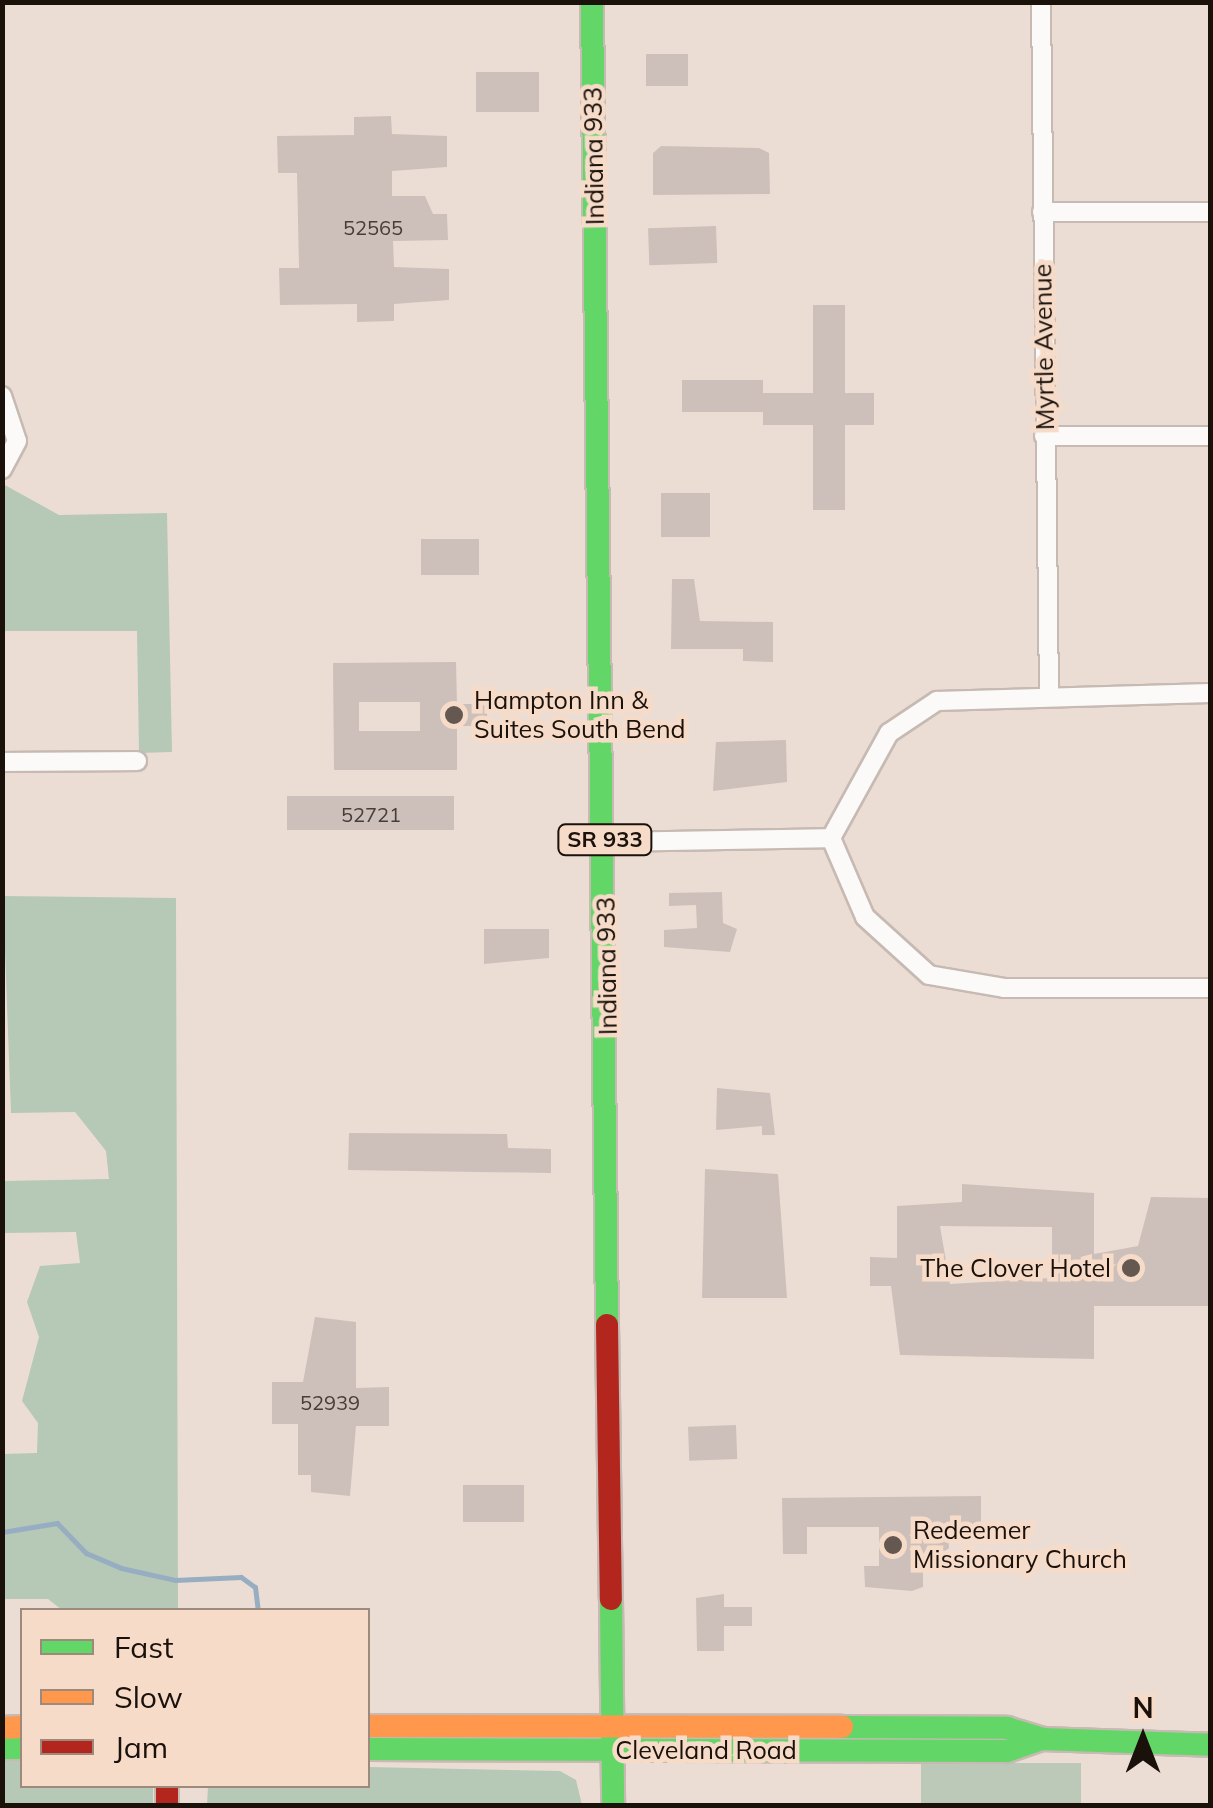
<!DOCTYPE html>
<html>
<head>
<meta charset="utf-8">
<style>
  body { margin:0 }
  #map { position:relative; width:1213px; height:1808px; overflow:hidden; background:#ecddd4; font-family:Mulish,sans-serif }
  div>[style] { position:absolute }
  .green>* { inset:0; background:#bcc9b9; transform-origin:0 0 }
  .forest>* { inset:0; background:#b5c9b6 }
  .stream>* { height:5px; margin:-2.5px; padding:0 2.5px; transform-origin:2.5px; border-radius:2.5px; background:#97aec2 }
  .building>* { inset:0; background:#cdc0ba; transform-origin:0 0 }
  .roads { filter:drop-shadow(2px 0 #c6bab3) drop-shadow(-2px 0 #c6bab3) drop-shadow(0 2px #c6bab3) drop-shadow(0 -2px #c6bab3) }
  .street>* { height:18px; margin:-9px; padding:0 9px; transform-origin:9px; border-radius:9px; background:#fcfaf9 }
  .fast>* { height:22px; margin:-11px; padding:0 11px; transform-origin:11px; border-radius:11px; background:#63d668 }
  .slow>* { height:22px; margin:-11px; padding:0 11px; transform-origin:11px; border-radius:11px; background:#ff974d }
  .jam>* { height:22px; margin:-11px; padding:0 11px; transform-origin:11px; border-radius:11px; background:#b3261e }
  .dots>* { width:28px; height:28px; translate:-50% -50%; box-sizing:border-box; border:5px solid #f6dbc9; border-radius:50% }
  span { translate:-50% -50%; white-space:nowrap; text-align:center; line-height:1.15; -webkit-text-stroke:9px #f6dbc9; paint-order:stroke }
  .number-label { font-size:20px; color:#473d37 }
  .number-label span { -webkit-text-stroke-width:0 }
  .shield-label span { padding:2px 8px; background:#f6dbc9; border:2px solid; border-radius:8px; -webkit-text-stroke-width:0 }
  .shield-label { font-size:22px; color:#1a110b; font-weight:700 }
  .street-label { font-size:25px; color:#1a110b }
  .poi-label { font-size:25px; color:#1a110b }
  .left { translate:0 -50%; text-align:left }
  .right { translate:-100% -50%; text-align:right }
  .frame { position:absolute; inset:0; border:5px solid #1a110b; pointer-events:none }
  .legend { position:absolute; left:20px; top:1608px; width:350px; height:180px; box-sizing:border-box; background:#f6dbc9; border:2px solid #9e8a7d; margin:0; padding:12px 18px; list-style:none; font-size:30px; color:#1a110b }
  .legend li { display:flex; align-items:center; gap:20px; height:50px }
  .legend b { width:50px; border:2px solid #9e8a7d }
  .north { position:absolute; left:1093px; top:1688px; width:100px; height:100px; -webkit-text-stroke:8px #f6dbc9; paint-order:stroke; rotate:0deg; font-size:28px; font-weight:700; line-height:40px; text-align:center; color:#1a110b }
  .north::after { content:''; display:block; margin:auto; width:35px; height:45px; background:#1a110b; clip-path:polygon(50% 0,100% 100%,50% 72%,0 100%) }
</style>
</head>
<body>
<div id="map">
  <div class="green">
    <div style="left:921px;top:1763px;width:160px;height:43px"></div>
  </div>
  <div class="forest">
    <div style="clip-path:polygon(3px 484px,59px 515px,167px 513px,172px 752px,139px 753px,137px 631px,3px 631px)"></div>
    <div style="clip-path:polygon(3px 896px,176px 898px,178px 1610px,62px 1610px,48px 1599px,3px 1599px,3px 1454px,37px 1453px,38px 1423px,22px 1401px,39px 1337px,27px 1302px,40px 1266px,80px 1263px,76px 1232px,3px 1233px,3px 1181px,109px 1179px,106px 1151px,75px 1112px,11px 1113px)"></div>
    <div style="clip-path:polygon(3px 1761px,22px 1761px,22px 1786px,153px 1786px,153px 1805px,3px 1805px)"></div>
    <div style="clip-path:polygon(368px 1767px,560px 1771px,576px 1780px,582px 1805px,207px 1805px,208px 1786px,368px 1786px)"></div>
  </div>
  <div class="stream">
    <div style="left:2px;top:1532px;width:56px;rotate:-9.3deg"></div>
    <div style="left:57px;top:1523px;width:42px;rotate:46deg"></div>
    <div style="left:86px;top:1553px;width:38px;rotate:23deg"></div>
    <div style="left:121px;top:1568px;width:55px;rotate:12.5deg"></div>
    <div style="left:175px;top:1580px;width:66px;rotate:-2.6deg"></div>
    <div style="left:241px;top:1577px;width:17px;rotate:36deg"></div>
    <div style="left:255px;top:1587px;width:23px;rotate:83deg"></div>
  </div>
  <div class="building">
    <div style="left:646px;top:54px;width:42px;height:32px"></div>
    <div style="left:539px;top:72px;width:40px;height:63px;rotate:90deg"></div>
    <div style="clip-path:polygon(391px 116px,392px 134px,447px 136px,447px 167px,392px 171px,392px 196px,425px 196px,433px 214px,447px 214px,448px 240px,393px 241px,394px 267px,449px 269px,449px 300px,394px 304px,394px 321px,357px 322px,357px 304px,280px 305px,279px 268px,299px 268px,297px 173px,278px 173px,277px 136px,354px 135px,354px 117px)"></div>
    <div style="clip-path:polygon(661px 146px,759px 148px,769px 153px,770px 194px,653px 195px,653px 153px)"></div>
    <div style="left:716px;top:226px;width:37px;height:68px;rotate:88deg"></div>
    <div style="clip-path:polygon(813px 305px,845px 305px,845px 393px,874px 393px,874px 425px,845px 425px,845px 510px,813px 510px,813px 425px,763px 425px,763px 412px,682px 412px,682px 380px,763px 380px,763px 393px,813px 393px)"></div>
    <div style="left:661px;top:493px;width:49px;height:44px"></div>
    <div style="left:479px;top:539px;width:36px;height:58px;rotate:90deg"></div>
    <div style="clip-path:polygon(672px 579px,694px 579px,700px 621px,773px 622px,773px 662px,743px 661px,743px 649px,671px 649px)"></div>
    <div style="clip-path:polygon(evenodd,456px 662px,457px 704px,487px 704px,487px 726px,457px 726px,457px 770px,334px 770px,333px 663px,456px 662px,359px 702px,420px 702px,420px 731px,359px 731px,359px 702px)"></div>
    <div style="clip-path:polygon(786px 740px,787px 782px,713px 791px,716px 742px)"></div>
    <div style="left:454px;top:796px;width:34px;height:167px;rotate:90deg"></div>
    <div style="clip-path:polygon(722px 892px,723px 923px,737px 929px,730px 952px,664px 947px,664px 930px,697px 928px,696px 905px,669px 906px,669px 893px)"></div>
    <div style="clip-path:polygon(484px 929px,549px 929px,549px 958px,484px 964px)"></div>
    <div style="clip-path:polygon(717px 1088px,770px 1093px,775px 1135px,762px 1135px,762px 1126px,716px 1130px)"></div>
    <div style="clip-path:polygon(349px 1133px,507px 1134px,508px 1148px,551px 1149px,551px 1173px,348px 1170px)"></div>
    <div style="clip-path:polygon(705px 1169px,778px 1174px,787px 1298px,702px 1298px)"></div>
    <div style="clip-path:polygon(evenodd,962px 1184px,1094px 1193px,1094px 1254px,1138px 1246px,1151px 1197px,1210px 1198px,1210px 1306px,1094px 1306px,1094px 1359px,900px 1355px,891px 1286px,870px 1286px,870px 1257px,897px 1258px,897px 1206px,962px 1202px,962px 1184px,940px 1226px,1052px 1227px,1052px 1278px,950px 1284px,940px 1226px)"></div>
    <div style="clip-path:polygon(315px 1317px,356px 1322px,356px 1388px,389px 1387px,389px 1426px,356px 1426px,350px 1496px,311px 1492px,311px 1475px,298px 1475px,298px 1424px,272px 1424px,272px 1382px,303px 1382px)"></div>
    <div style="left:736px;top:1425px;width:34px;height:48px;rotate:88deg"></div>
    <div style="left:463px;top:1485px;width:61px;height:37px"></div>
    <div style="clip-path:polygon(981px 1496px,981px 1526px,948px 1527px,949px 1548px,923px 1568px,923px 1587px,912px 1591px,865px 1587px,864px 1566px,879px 1566px,879px 1527px,807px 1527px,807px 1554px,783px 1554px,782px 1498px)"></div>
    <div style="clip-path:polygon(724px 1594px,724px 1607px,752px 1607px,752px 1626px,724px 1626px,724px 1651px,697px 1651px,696px 1598px)"></div>
  </div>
  <div class="roads">
    <div class="street">
      <div style="left:1041px;top:2px;width:690px;rotate:89.34deg"></div>
      <div style="left:1042px;top:212px;width:168px"></div>
      <div style="left:2px;top:396px;width:47px;rotate:71.6deg"></div>
      <div style="left:17px;top:441px;width:32px;rotate:118deg"></div>
      <div style="left:1044px;top:436px;width:166px"></div>
      <div style="left:2px;top:762px;width:135px;rotate:-0.4deg"></div>
      <div style="left:831px;top:838px;width:86px;rotate:66.7deg"></div>
      <div style="left:865px;top:917px;width:86px;rotate:42.2deg"></div>
      <div style="left:929px;top:975px;width:76px;rotate:9.8deg"></div>
      <div style="left:1004px;top:988px;width:206px"></div>
      <div style="left:831px;top:838px;width:120px;rotate:-61.1deg"></div>
      <div style="left:889px;top:733px;width:58px;rotate:-33.7deg"></div>
      <div style="left:937px;top:701px;width:273px;rotate:-1.7deg"></div>
      <div style="left:605px;top:842px;width:226px;rotate:-1deg"></div>
    </div>
    <div class="fast">
      <div style="left:592px;top:2px;width:1323px;rotate:89.35deg"></div>
      <div style="left:611px;top:1599px;width:207px;rotate:89.4deg"></div>
      <div style="left:842px;top:1727px;width:165px;rotate:0.3deg"></div>
      <div style="left:1007px;top:1728px;width:37px;rotate:17deg"></div>
      <div style="left:1042px;top:1739px;width:168px;rotate:2deg"></div>
      <div style="left:2px;top:1748px;width:20px"></div>
      <div style="left:368px;top:1749px;width:639px;rotate:0.18deg"></div>
      <div style="left:1007px;top:1751px;width:37px;rotate:-19deg"></div>
    </div>
    <div class="slow">
      <div style="left:368px;top:1726px;width:474px;rotate:0.1deg"></div>
      <div style="left:2px;top:1728px;width:20px;rotate:-3deg"></div>
    </div>
    <div class="jam">
      <div style="left:607px;top:1325px;width:274px;rotate:89.2deg"></div>
      <div style="left:167px;top:1786px;width:20px;rotate:90deg"></div>
    </div>
  </div>
  <div class="dots">
    <div style="left:454px;top:715px;background:#645851"></div>
    <div style="left:1131px;top:1268px;background:#645851"></div>
    <div style="left:893px;top:1545px;background:#645851"></div>
  </div>
  <div class="number-label">
    <span style="left:373px;top:227px">52565</span>
    <span style="left:371px;top:814px">52721</span>
    <span style="left:330px;top:1402px">52939</span>
  </div>
  <div class="shield-label">
    <span style="left:605px;top:840px">SR 933</span>
  </div>
  <div class="street-label">
    <span style="left:594px;top:156px;rotate:-91deg">Indiana 933</span>
    <span style="left:1044px;top:347px;rotate:-91deg">Myrtle Avenue</span>
    <span style="left:607px;top:966px;rotate:-91deg">Indiana 933</span>
    <span style="left:706px;top:1750px">Cleveland Road</span>
  </div>
  <div class="poi-label">
    <span class="left" style="left:474px;top:715px">Hampton Inn &amp;<br>Suites South Bend</span>
    <span class="right" style="left:1111px;top:1268px">The Clover Hotel</span>
    <span class="left" style="left:913px;top:1545px">Redeemer<br>Missionary Church</span>
  </div>
  <div class="frame"></div>
  <ul class="legend">
  <li><b style="height:12px;background:#63d668"></b>Fast</li>
  <li><b style="height:12px;background:#ff974d"></b>Slow</li>
  <li><b style="height:12px;background:#b3261e"></b>Jam</li>
  </ul>
  <div class="north">N</div>
</div>
</body>
</html>
